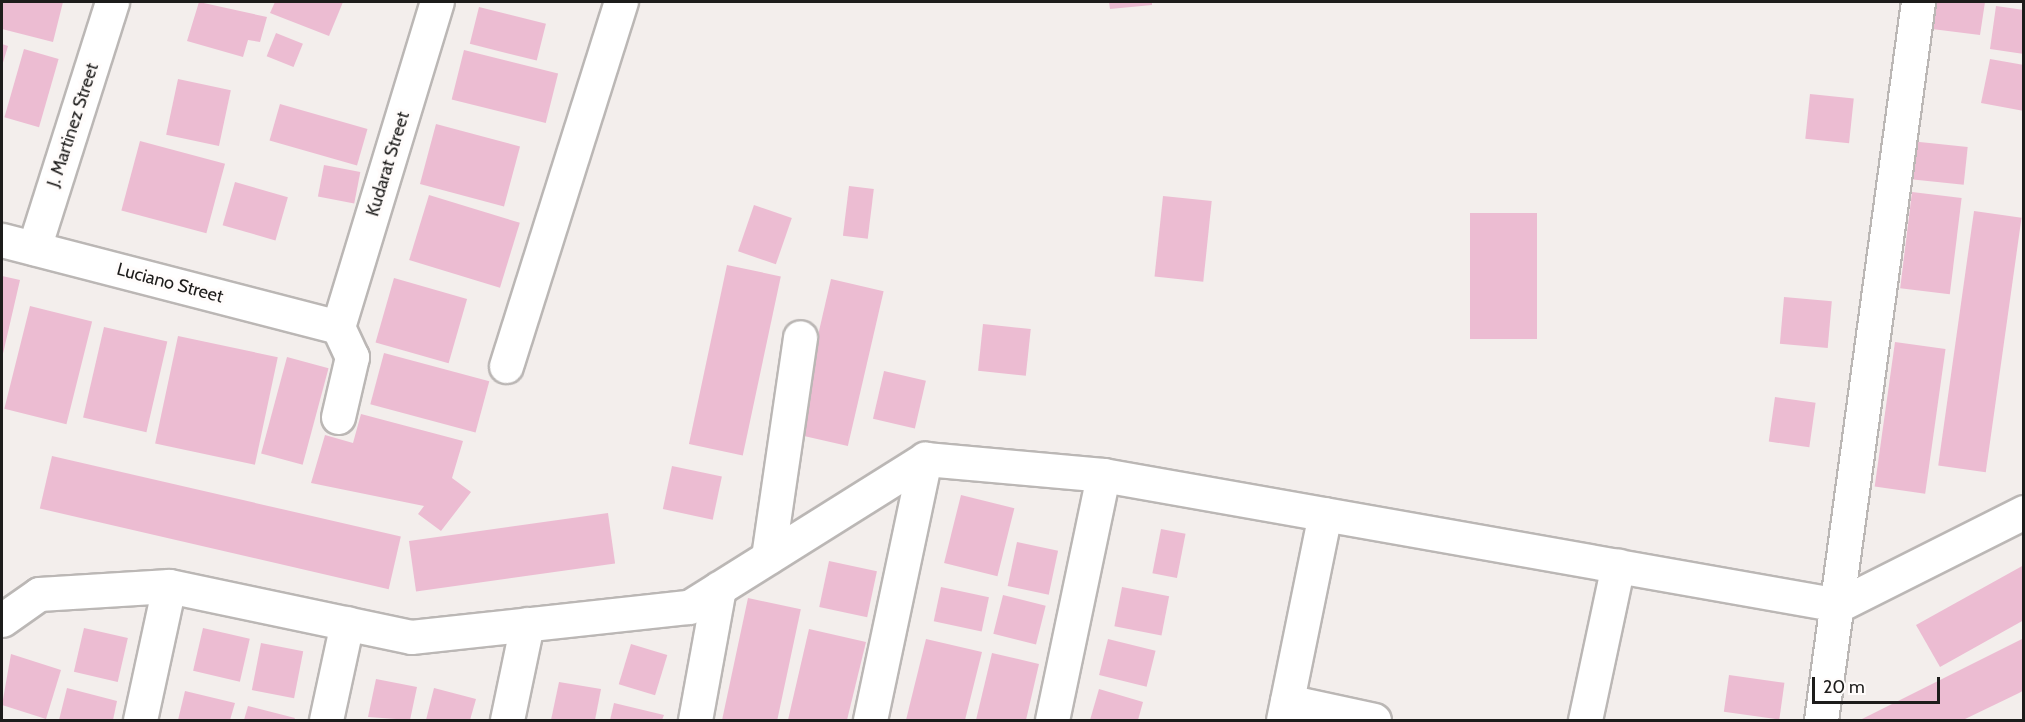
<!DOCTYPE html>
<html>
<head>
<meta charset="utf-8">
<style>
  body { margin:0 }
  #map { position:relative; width:2025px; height:722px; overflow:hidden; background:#f3eeec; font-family:Cabin,sans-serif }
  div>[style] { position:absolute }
  .building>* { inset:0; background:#ecbcd2; transform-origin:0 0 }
  .roads { filter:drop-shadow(2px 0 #bbb7b5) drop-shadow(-2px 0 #bbb7b5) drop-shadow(0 2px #bbb7b5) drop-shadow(0 -2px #bbb7b5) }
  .minor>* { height:33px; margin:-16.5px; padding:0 16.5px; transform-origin:16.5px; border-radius:16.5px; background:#fff }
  span { translate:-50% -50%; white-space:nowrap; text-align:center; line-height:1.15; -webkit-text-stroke:6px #fffcfb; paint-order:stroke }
  .street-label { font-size:18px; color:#1d1c1b }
  .frame { position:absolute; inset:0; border:3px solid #1d1c1b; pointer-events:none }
  .scale { position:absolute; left:1812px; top:677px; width:128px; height:27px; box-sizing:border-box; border:3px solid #1d1c1b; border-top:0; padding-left:8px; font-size:18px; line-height:21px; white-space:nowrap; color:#1d1c1b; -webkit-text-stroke:4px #fffcfb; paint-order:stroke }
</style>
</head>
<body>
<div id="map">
  <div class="building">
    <div style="clip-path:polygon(2px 2px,63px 2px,53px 42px,2px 29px)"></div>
    <div style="clip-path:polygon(199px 2px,267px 17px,260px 42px,248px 40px,243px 57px,187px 41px)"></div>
    <div style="clip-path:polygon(275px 2px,343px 2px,329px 36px,270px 13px)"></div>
    <div style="clip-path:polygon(1109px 2px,1152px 2px,1152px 5px,1110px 9px)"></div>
    <div style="clip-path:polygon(1936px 2px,1985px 2px,1980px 35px,1932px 29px)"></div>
    <div style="clip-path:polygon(1996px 6px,2024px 10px,2024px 54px,1990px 49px)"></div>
    <div style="left:479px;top:7px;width:69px;height:38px;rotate:14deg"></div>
    <div style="left:276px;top:33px;width:29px;height:25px;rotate:22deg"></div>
    <div style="clip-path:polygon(2px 44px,8px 46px,2px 66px)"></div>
    <div style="left:24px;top:49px;width:36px;height:71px;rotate:16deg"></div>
    <div style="left:464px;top:50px;width:97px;height:51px;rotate:14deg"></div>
    <div style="clip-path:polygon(1990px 59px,2024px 65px,2024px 111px,1981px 103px)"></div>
    <div style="left:178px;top:79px;width:54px;height:57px;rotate:12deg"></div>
    <div style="left:1810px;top:94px;width:44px;height:45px;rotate:6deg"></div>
    <div style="left:280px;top:104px;width:91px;height:38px;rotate:16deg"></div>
    <div style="left:436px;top:124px;width:87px;height:62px;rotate:15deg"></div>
    <div style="left:140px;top:141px;width:88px;height:72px;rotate:15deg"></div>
    <div style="left:1910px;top:141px;width:58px;height:38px;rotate:6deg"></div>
    <div style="left:324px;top:165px;width:37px;height:32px;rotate:11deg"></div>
    <div style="left:235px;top:182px;width:55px;height:45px;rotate:16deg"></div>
    <div style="left:849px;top:186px;width:25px;height:50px;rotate:7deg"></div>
    <div style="left:1912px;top:192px;width:50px;height:97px;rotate:7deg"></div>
    <div style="left:429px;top:195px;width:95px;height:68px;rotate:17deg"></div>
    <div style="left:1163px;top:196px;width:49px;height:81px;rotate:6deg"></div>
    <div style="left:754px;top:205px;width:40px;height:49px;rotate:19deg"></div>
    <div style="left:1974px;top:211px;width:48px;height:257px;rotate:8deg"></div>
    <div style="left:1470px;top:213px;width:67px;height:126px"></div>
    <div style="left:727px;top:265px;width:55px;height:183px;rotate:12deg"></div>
    <div style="clip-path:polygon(2px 276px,20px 280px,2px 358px)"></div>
    <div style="left:394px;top:278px;width:76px;height:67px;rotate:16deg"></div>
    <div style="left:831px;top:279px;width:54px;height:159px;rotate:13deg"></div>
    <div style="left:1784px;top:297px;width:48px;height:47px;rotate:5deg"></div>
    <div style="left:30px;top:306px;width:64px;height:106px;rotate:14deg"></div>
    <div style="left:983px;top:324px;width:48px;height:47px;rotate:6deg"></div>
    <div style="left:104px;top:327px;width:65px;height:93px;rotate:13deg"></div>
    <div style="left:178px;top:336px;width:102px;height:110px;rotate:12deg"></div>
    <div style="left:1895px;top:342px;width:51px;height:146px;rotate:8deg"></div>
    <div style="left:384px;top:353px;width:109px;height:53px;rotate:15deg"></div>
    <div style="left:287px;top:357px;width:43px;height:100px;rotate:15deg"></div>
    <div style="left:884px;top:371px;width:43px;height:49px;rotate:13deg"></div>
    <div style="left:1775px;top:397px;width:41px;height:45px;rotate:8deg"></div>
    <div style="clip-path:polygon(361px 414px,463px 441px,452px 478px,471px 492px,441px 531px,418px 514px,424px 506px,311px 483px,325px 435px,353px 443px)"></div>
    <div style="left:52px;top:456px;width:358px;height:54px;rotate:13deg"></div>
    <div style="left:672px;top:466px;width:51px;height:44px;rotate:12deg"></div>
    <div style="left:961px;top:495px;width:55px;height:70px;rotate:14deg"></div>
    <div style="left:608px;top:513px;width:51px;height:201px;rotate:82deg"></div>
    <div style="left:1161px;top:529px;width:25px;height:45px;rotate:11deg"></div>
    <div style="left:1017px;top:542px;width:42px;height:45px;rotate:12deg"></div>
    <div style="left:829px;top:561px;width:49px;height:47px;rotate:12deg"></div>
    <div style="clip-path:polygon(2024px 565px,2024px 620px,1940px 667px,1916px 625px)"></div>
    <div style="left:941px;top:587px;width:49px;height:35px;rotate:12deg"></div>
    <div style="left:1122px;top:587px;width:48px;height:40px;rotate:11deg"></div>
    <div style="left:1003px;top:595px;width:44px;height:40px;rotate:14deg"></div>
    <div style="left:748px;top:598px;width:54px;height:125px;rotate:12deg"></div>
    <div style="left:84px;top:628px;width:45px;height:45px;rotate:13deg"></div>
    <div style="left:203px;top:628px;width:48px;height:44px;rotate:13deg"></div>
    <div style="clip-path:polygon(809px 629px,866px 642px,847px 720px,788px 720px)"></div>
    <div style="clip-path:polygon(2024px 638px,2024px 690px,2019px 693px,1963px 720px,1860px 720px)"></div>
    <div style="clip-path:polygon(926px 639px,982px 652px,965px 720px,906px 720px)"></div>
    <div style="left:1108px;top:639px;width:49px;height:37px;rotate:14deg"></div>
    <div style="left:261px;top:643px;width:43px;height:48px;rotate:11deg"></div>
    <div style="left:631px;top:644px;width:38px;height:42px;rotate:17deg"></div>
    <div style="clip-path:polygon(992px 653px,1039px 664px,1026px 720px,976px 720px)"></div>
    <div style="clip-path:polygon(11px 654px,61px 670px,46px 719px,2px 705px)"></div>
    <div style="left:1729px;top:675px;width:56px;height:37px;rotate:8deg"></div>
    <div style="clip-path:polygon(376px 679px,417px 687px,410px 720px,368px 717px)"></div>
    <div style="clip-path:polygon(559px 682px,601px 689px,595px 720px,551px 720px)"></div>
    <div style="clip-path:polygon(67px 688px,117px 701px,113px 720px,59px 720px)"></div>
    <div style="clip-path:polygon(434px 688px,476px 699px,470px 720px,426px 720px)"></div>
    <div style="clip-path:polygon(1099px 689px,1143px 702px,1138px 720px,1090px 720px)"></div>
    <div style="clip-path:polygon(185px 691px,235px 703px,230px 720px,178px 720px)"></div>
    <div style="clip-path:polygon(614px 703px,664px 715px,662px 720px,610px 720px)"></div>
    <div style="clip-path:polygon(248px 706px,295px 718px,294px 720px,244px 720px)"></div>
  </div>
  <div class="roads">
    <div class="minor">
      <div style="left:2px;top:240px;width:347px;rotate:14.5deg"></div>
      <div style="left:34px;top:248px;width:258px;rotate:-72.4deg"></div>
      <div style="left:338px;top:327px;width:340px;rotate:-73.1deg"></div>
      <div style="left:506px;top:366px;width:382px;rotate:-72.5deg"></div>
      <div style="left:338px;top:417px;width:62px;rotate:-76.9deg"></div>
      <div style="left:352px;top:357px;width:33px;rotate:-115deg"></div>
      <div style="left:768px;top:557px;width:222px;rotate:-81.7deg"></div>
      <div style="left:2px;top:620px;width:45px;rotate:-35.1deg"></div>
      <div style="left:39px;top:594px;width:130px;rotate:-3.5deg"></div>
      <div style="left:169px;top:586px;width:247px;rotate:11.9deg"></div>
      <div style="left:411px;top:637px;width:280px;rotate:-6.2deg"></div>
      <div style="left:689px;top:607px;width:279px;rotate:-32.1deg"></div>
      <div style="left:925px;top:459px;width:179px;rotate:5.1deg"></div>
      <div style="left:1103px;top:475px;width:747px;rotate:10.02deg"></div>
      <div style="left:1839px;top:605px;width:207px;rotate:-26.7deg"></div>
      <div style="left:1287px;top:701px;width:89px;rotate:12.3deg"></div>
      <div style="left:140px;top:720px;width:137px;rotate:-77.8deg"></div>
      <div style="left:326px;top:720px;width:99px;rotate:-77.8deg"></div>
      <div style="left:507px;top:720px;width:98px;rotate:-78.2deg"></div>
      <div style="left:695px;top:720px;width:134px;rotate:-79.7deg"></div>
      <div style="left:870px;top:720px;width:267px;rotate:-78.1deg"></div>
      <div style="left:1052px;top:720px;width:250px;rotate:-78.2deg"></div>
      <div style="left:1283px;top:720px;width:210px;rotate:-78.5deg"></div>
      <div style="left:1585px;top:720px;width:158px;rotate:-78deg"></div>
      <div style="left:1821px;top:720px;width:725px;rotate:-82.31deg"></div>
    </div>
  </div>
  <div class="street-label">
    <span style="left:73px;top:125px;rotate:-72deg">J. Martinez Street</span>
    <span style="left:388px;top:164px;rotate:-73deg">Kudarat Street</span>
    <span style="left:170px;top:283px;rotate:15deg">Luciano Street</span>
  </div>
  <div class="frame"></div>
  <div class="scale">20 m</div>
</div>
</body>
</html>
